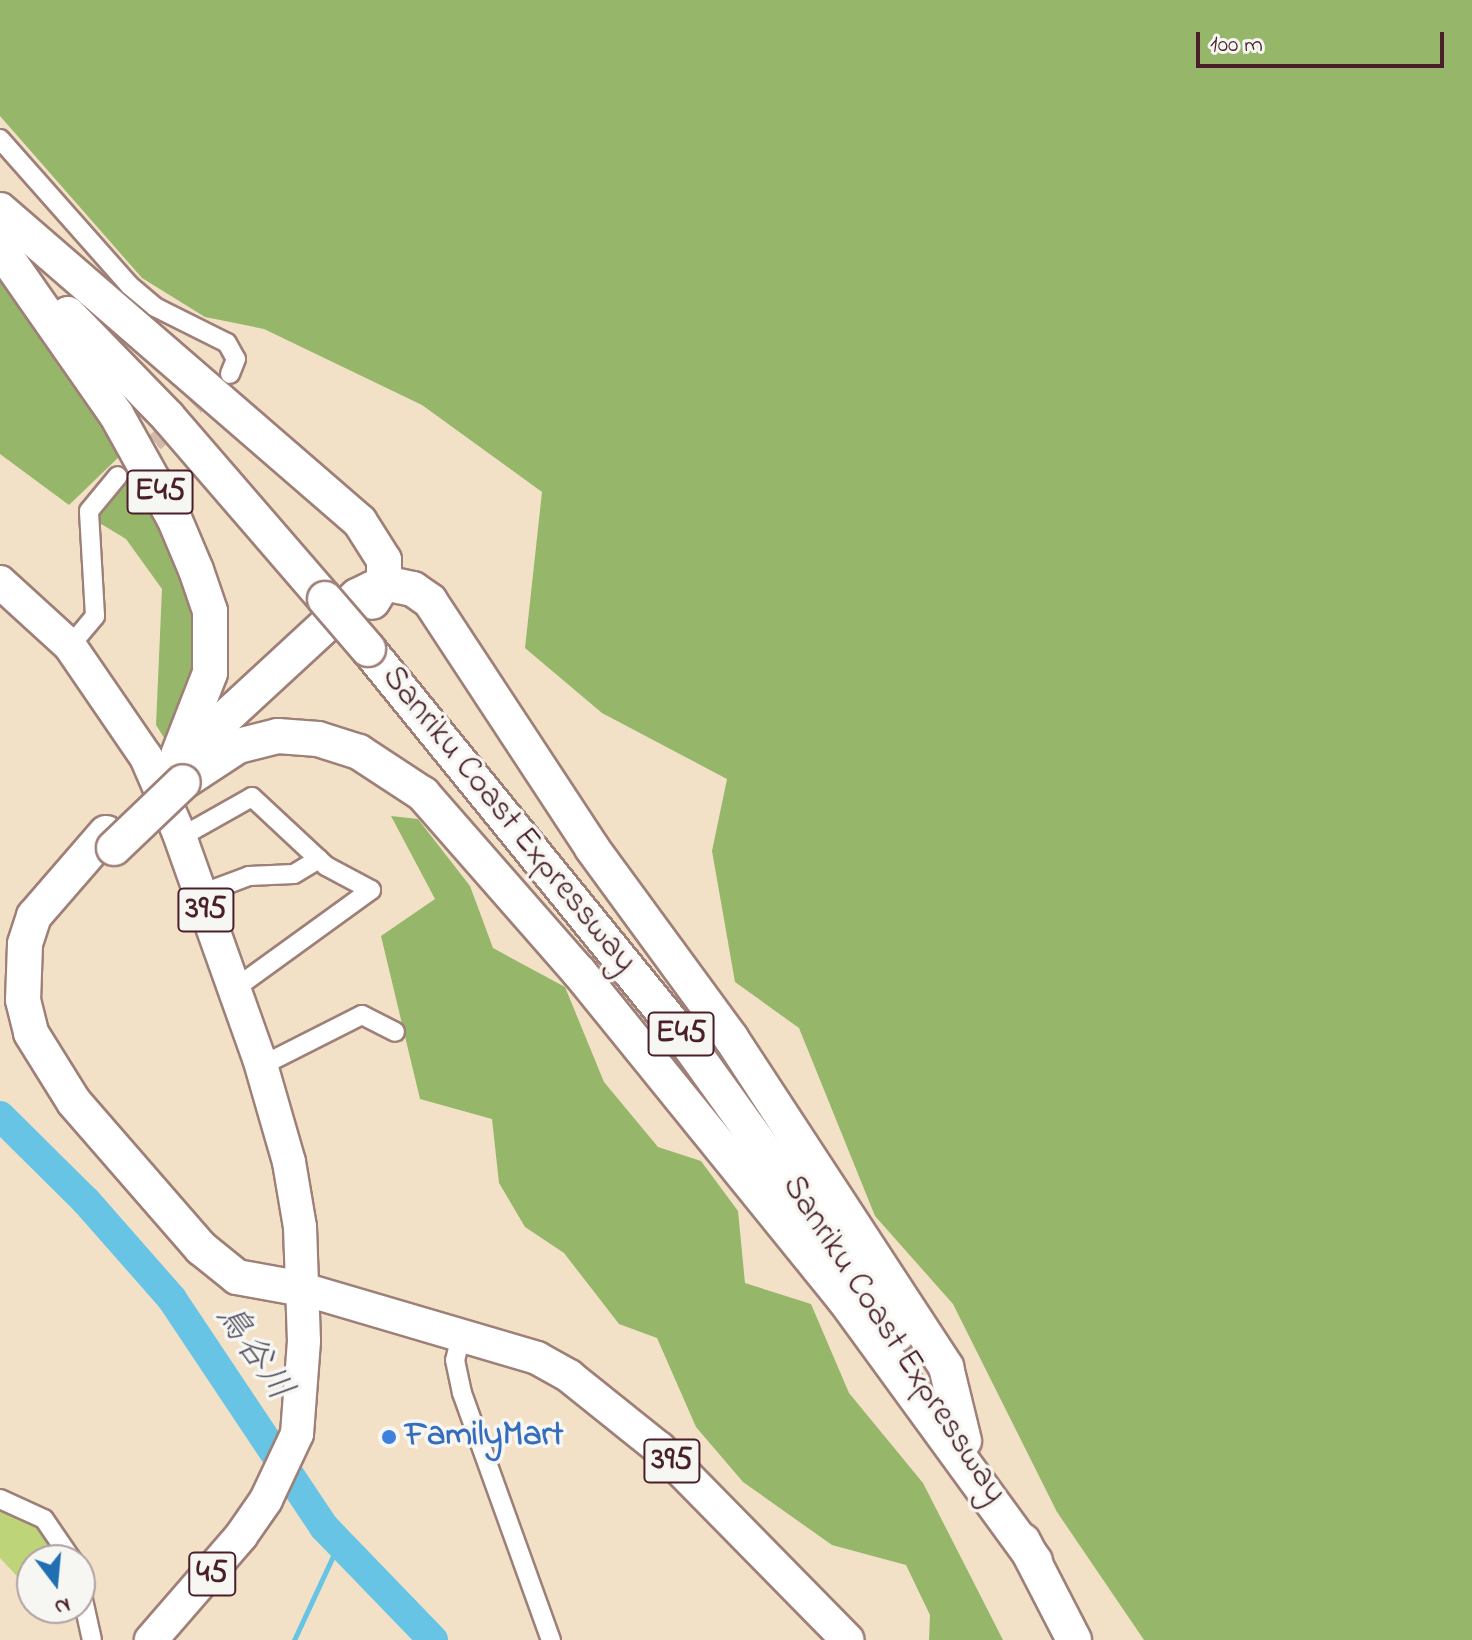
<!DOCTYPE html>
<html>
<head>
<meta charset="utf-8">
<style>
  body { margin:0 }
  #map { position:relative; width:1472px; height:1640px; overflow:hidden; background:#f3e1c7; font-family:"Indie Flower","Klee One",sans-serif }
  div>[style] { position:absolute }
  .green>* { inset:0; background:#bdd479 }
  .forest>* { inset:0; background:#96b669 }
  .stream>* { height:5px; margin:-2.5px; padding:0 2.5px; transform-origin:2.5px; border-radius:2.5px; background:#67c4e5 }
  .river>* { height:30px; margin:-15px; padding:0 15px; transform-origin:15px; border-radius:15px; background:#67c4e5 }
  .minor-tunnel>* { height:18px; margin-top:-9px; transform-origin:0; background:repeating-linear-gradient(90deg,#d1baa8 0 18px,transparent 0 27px) }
  .roads { filter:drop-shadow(2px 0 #9e8079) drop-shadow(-2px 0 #9e8079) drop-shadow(0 2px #9e8079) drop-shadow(0 -2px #9e8079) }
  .minor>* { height:18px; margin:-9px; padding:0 9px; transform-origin:9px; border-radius:9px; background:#fff }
  .trunk>* { height:32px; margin:-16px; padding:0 16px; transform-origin:16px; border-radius:16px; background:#fff }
  .motorway>* { height:34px; margin:-17px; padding:0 17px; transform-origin:17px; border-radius:17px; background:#fff }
  .bridges { filter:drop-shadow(2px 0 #9e8079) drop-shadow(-2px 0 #9e8079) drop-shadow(0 2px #9e8079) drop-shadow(0 -2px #9e8079) }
  .motorway-bridge>* { height:34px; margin:-17px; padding:0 17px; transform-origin:17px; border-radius:17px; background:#fff }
  .dots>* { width:22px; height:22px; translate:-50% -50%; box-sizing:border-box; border:4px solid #f6f6f2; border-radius:50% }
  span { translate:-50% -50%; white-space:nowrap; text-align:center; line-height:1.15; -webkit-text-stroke:7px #f6f6f2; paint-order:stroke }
  .shield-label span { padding:2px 6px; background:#f6f6f2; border:2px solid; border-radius:6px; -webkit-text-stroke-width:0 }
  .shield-label { font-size:32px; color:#4a1f2b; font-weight:700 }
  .street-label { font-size:34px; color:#4a1f2b }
  .shop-label { font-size:34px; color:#366cbe; font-weight:700 }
  .left { translate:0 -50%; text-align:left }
  .water-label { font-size:36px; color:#535163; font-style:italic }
  .north { position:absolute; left:16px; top:1544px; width:80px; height:80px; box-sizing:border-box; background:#f6f6f2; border:2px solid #b1a0a2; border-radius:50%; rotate:164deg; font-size:22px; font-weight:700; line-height:32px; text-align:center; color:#4a1f2b }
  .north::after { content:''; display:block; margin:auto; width:28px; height:36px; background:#1f6fb2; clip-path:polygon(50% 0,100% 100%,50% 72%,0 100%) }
  .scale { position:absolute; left:1196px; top:32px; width:248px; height:36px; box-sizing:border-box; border:4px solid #4a1f2b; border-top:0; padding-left:10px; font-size:24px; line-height:28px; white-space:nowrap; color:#4a1f2b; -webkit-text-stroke:6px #f6f6f2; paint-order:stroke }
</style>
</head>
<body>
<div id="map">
  <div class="green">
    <div style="clip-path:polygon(0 1503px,39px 1522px,65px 1560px,32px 1560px,32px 1586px,28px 1588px,0 1558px)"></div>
  </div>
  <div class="forest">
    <div style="clip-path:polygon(0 0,1472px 0,1472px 1640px,1144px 1640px,1057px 1512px,953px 1304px,875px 1216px,799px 1028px,735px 982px,712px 851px,727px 779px,602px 713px,525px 648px,542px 492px,422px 405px,264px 329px,205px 317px,142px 278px,0 116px)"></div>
    <div style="clip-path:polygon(0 276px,123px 453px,69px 505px,0 454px)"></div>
    <div style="clip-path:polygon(134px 472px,193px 592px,200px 672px,168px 744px,156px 725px,162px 589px,126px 539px,93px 519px)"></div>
    <div style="clip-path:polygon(391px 816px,418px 819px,470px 886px,493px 948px,565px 987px,604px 1082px,658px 1147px,701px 1161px,738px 1211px,745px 1283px,811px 1304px,849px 1393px,923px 1483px,1003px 1640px,929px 1640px,930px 1615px,906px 1565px,832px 1545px,743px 1482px,696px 1427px,657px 1338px,619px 1324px,564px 1253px,525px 1227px,499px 1183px,492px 1119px,420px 1099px,381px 936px,435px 899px)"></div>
  </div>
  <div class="stream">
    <div style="left:294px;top:1640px;width:109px;rotate:-65.1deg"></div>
  </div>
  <div class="river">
    <div style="left:0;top:1116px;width:121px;rotate:44.7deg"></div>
    <div style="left:86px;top:1201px;width:130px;rotate:48.7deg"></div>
    <div style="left:172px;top:1299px;width:274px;rotate:56.3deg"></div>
    <div style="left:324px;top:1527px;width:157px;rotate:46deg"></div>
  </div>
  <div class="minor-tunnel">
    <div style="left:135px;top:461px;width:106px;rotate:-42.7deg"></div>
  </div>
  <div class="roads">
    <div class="minor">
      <div style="left:0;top:139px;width:195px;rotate:48.5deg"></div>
      <div style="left:129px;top:285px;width:34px;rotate:40deg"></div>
      <div style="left:155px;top:307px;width:80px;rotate:26.6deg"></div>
      <div style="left:227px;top:343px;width:18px;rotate:61deg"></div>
      <div style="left:236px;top:359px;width:16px;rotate:112deg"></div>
      <div style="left:70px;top:646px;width:39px;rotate:-50deg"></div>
      <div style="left:95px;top:616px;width:105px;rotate:-93.3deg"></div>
      <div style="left:89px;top:511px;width:45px;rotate:-50.4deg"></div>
      <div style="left:181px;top:837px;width:81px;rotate:-29.4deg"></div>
      <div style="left:252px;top:797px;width:101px;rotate:43deg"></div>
      <div style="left:326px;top:866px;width:51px;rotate:28.1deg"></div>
      <div style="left:371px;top:890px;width:169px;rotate:144.1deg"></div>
      <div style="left:201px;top:894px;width:51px;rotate:-20.6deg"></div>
      <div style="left:249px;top:876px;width:45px;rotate:-2.5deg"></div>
      <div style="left:294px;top:874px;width:29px;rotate:-31deg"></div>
      <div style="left:261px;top:1066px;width:113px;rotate:-26.8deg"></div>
      <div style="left:362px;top:1015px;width:37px;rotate:27deg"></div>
      <div style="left:461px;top:1335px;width:26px;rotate:103deg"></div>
      <div style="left:455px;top:1360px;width:34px;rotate:78deg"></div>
      <div style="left:462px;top:1393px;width:263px;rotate:70.2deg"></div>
      <div style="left:0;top:1499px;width:48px;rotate:24.4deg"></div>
      <div style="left:44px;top:1519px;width:50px;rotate:55.7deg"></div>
      <div style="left:80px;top:1586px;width:55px;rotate:77.5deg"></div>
    </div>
    <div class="trunk">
      <div style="left:0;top:582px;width:95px;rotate:42.4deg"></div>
      <div style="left:70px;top:646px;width:135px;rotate:55.6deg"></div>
      <div style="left:146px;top:757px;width:81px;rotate:66.6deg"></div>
      <div style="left:178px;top:831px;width:241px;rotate:70.4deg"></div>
      <div style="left:259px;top:1058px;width:108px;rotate:73.9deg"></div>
      <div style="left:289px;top:1162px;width:66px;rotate:80.4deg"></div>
      <div style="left:300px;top:1227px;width:114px;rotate:88deg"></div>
      <div style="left:304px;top:1341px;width:93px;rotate:94.3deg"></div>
      <div style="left:297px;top:1434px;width:73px;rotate:115.2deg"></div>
      <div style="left:266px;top:1500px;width:44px;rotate:124.8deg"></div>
      <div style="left:241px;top:1536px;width:138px;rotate:130.9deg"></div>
      <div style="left:303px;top:1289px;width:244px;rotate:16.4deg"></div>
      <div style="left:537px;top:1358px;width:37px;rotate:29deg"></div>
      <div style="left:569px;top:1376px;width:115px;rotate:38.7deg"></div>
      <div style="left:659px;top:1448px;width:269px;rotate:45.5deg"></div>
    </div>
    <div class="motorway">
      <div style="left:0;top:210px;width:476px;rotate:40.9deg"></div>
      <div style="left:360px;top:522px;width:45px;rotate:57.7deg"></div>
      <div style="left:384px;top:560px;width:23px;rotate:90deg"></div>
      <div style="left:384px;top:583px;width:22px;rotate:122deg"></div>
      <div style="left:0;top:248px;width:203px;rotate:55.1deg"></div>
      <div style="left:116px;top:414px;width:119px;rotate:60.9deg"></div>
      <div style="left:174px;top:518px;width:56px;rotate:67.1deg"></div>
      <div style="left:196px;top:570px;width:43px;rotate:71.1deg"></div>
      <div style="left:210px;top:611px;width:62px;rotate:90deg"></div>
      <div style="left:210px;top:673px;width:88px;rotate:111.3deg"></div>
      <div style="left:68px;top:314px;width:144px;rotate:45.8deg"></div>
      <div style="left:168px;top:417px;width:240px;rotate:49.2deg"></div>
      <div style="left:368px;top:649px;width:491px;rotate:50.9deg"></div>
      <div style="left:678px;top:1030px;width:375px;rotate:54.3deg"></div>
      <div style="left:173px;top:766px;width:251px;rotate:-42.7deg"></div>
      <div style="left:357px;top:596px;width:30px;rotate:-26deg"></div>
      <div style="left:384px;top:583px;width:30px;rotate:12deg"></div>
      <div style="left:413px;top:589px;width:21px;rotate:35deg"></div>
      <div style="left:430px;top:601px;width:295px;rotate:56.7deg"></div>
      <div style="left:592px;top:848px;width:235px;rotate:53.8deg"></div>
      <div style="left:731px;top:1038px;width:393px;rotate:56.8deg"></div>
      <div style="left:946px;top:1367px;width:76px;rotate:76.3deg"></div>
      <div style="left:183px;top:782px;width:66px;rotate:-33.2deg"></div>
      <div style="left:238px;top:746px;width:41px;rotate:-14deg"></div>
      <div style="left:278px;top:736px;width:40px;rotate:4.3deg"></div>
      <div style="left:318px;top:739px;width:43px;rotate:17.6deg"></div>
      <div style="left:359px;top:752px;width:77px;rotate:33.3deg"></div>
      <div style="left:423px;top:794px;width:237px;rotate:48.8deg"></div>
      <div style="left:579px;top:972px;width:421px;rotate:51deg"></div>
      <div style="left:844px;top:1299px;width:324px;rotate:53.9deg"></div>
      <div style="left:106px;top:833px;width:110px;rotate:130.9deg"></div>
      <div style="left:34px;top:916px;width:29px;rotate:108deg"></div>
      <div style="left:25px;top:944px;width:56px;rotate:92deg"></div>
      <div style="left:23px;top:1000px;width:34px;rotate:76deg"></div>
      <div style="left:31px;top:1033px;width:81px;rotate:58.1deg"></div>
      <div style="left:74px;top:1102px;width:194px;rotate:49deg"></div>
      <div style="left:201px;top:1248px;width:46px;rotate:38.9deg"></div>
      <div style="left:237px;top:1277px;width:67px;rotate:10.3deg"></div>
      <div style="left:1023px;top:1541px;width:111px;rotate:62.7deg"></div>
    </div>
  </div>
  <div class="bridges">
    <div class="motorway-bridge">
      <div style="left:325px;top:599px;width:66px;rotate:49.3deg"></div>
      <div style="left:114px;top:848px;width:95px;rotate:-43.7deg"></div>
    </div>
  </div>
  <div class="dots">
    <div style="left:389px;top:1437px;background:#3f7fe0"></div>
  </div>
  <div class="shield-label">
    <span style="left:160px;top:492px">E45</span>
    <span style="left:206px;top:910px">395</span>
    <span style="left:681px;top:1034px">E45</span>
    <span style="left:672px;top:1461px">395</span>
    <span style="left:212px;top:1574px">45</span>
  </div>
  <div class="street-label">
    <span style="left:508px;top:820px;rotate:51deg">Sanriku Coast Expressway</span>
    <span style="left:893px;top:1340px;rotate:57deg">Sanriku Coast Expressway</span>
  </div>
  <div class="shop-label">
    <span class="left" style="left:405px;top:1437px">FamilyMart</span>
  </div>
  <div class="water-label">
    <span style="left:253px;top:1353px;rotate:56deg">鳥谷川</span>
  </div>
  <div class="north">N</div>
  <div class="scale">100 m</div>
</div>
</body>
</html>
